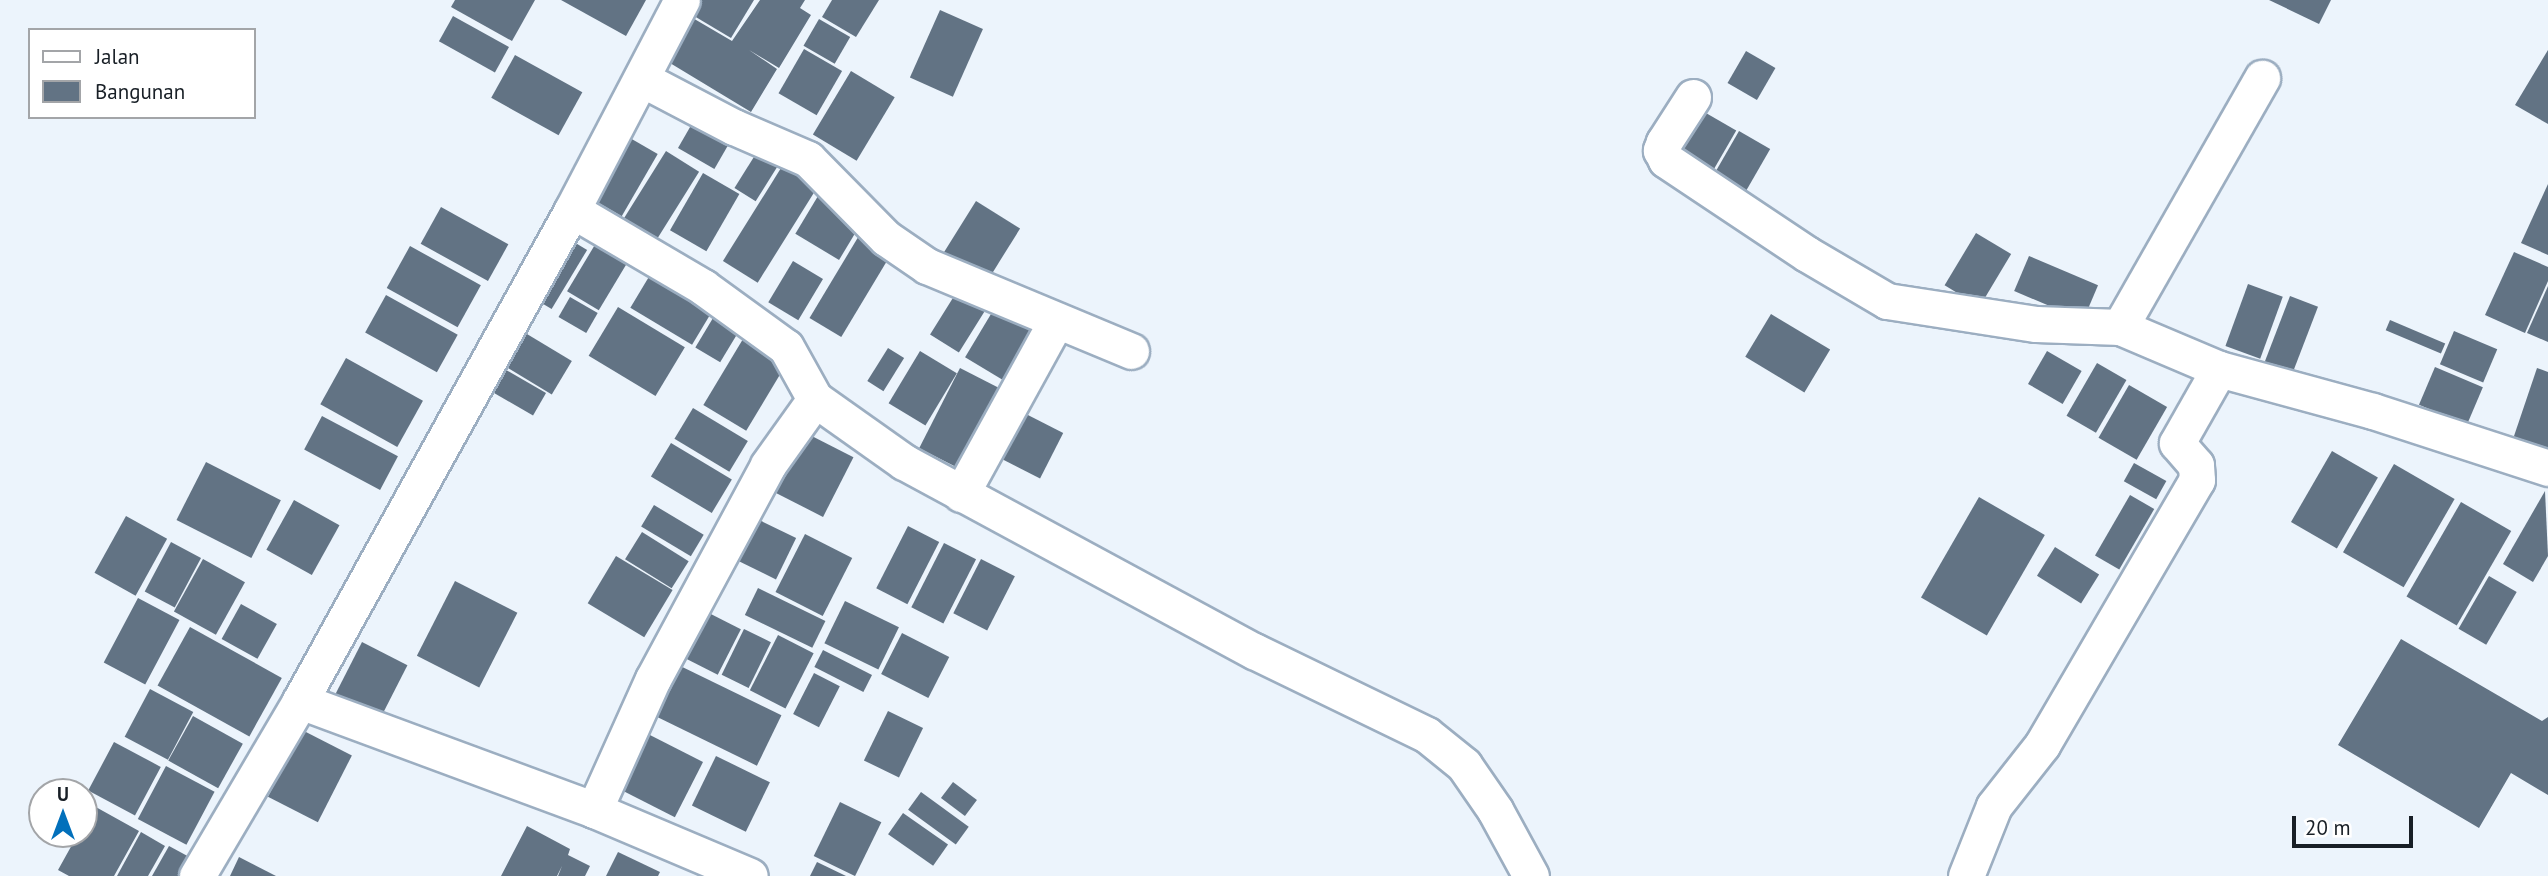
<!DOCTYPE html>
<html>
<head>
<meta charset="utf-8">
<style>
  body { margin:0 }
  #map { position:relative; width:2548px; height:876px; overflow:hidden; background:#ecf4fc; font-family:"PT Sans",sans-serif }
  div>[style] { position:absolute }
  .building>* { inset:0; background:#627384; transform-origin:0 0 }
  .roads { filter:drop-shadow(2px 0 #9caec1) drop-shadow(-2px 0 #9caec1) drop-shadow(0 2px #9caec1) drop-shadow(0 -2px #9caec1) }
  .minor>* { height:35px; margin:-17.5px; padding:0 17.5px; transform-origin:17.5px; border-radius:17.5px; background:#fff }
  span { translate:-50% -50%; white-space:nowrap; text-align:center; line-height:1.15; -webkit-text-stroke:7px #fff; paint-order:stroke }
  .legend { position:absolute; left:28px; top:28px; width:228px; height:91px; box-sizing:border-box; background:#fff; border:2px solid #a3a5a8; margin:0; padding:9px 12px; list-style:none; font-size:21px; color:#181f26 }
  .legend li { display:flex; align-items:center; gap:14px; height:35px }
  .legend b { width:35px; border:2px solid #a3a5a8 }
  .north { position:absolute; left:28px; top:778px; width:70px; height:70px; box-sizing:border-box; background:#fff; border:2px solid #a3a5a8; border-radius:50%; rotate:0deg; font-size:19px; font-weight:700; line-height:28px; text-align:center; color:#181f26 }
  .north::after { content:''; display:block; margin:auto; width:24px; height:32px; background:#0270bb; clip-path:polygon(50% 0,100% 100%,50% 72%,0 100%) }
  .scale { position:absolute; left:2292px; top:816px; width:121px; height:32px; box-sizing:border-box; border:4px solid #181f26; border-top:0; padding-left:9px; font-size:21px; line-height:24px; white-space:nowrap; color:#181f26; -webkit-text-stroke:5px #fff; paint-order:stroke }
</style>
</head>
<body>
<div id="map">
  <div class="building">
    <div style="clip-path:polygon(455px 0,535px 0,512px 41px,451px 7px)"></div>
    <div style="clip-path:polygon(561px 0,646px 0,626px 36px)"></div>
    <div style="clip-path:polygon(690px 0,754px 0,731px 38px,684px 10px)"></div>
    <div style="clip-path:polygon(760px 0,805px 0,800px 8px,811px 15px,779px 68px,749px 50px,777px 69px,751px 112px,665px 60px,691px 17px,732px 41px)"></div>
    <div style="clip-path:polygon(832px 0,879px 0,856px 37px,822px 17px)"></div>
    <div style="clip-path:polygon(2269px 0,2331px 0,2319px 24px)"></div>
    <div style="left:940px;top:10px;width:47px;height:74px;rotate:24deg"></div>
    <div style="left:453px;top:16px;width:64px;height:29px;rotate:29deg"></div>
    <div style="left:819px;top:19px;width:36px;height:31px;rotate:30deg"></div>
    <div style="left:804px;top:49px;width:44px;height:51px;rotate:30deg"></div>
    <div style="clip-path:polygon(2548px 50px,2548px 124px,2515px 105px)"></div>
    <div style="left:1746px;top:51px;width:34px;height:37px;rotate:30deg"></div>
    <div style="left:515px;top:55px;width:77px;height:49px;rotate:29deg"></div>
    <div style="left:851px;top:71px;width:51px;height:74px;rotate:31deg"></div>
    <div style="left:1699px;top:109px;width:43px;height:50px;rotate:30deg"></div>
    <div style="left:697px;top:115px;width:42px;height:38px;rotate:30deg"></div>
    <div style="left:1739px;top:131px;width:36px;height:55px;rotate:30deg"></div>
    <div style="left:630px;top:138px;width:32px;height:72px;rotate:30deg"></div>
    <div style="left:762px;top:144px;width:25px;height:52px;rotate:32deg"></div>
    <div style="left:666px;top:151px;width:39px;height:79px;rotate:32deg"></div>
    <div style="left:786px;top:160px;width:41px;height:119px;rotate:32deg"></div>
    <div style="left:703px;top:173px;width:42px;height:66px;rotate:30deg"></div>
    <div style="clip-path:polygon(2548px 184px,2548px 255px,2521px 243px)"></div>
    <div style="left:818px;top:196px;width:51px;height:44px;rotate:31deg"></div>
    <div style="left:976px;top:201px;width:52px;height:67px;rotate:32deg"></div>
    <div style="left:441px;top:207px;width:77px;height:42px;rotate:29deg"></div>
    <div style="left:1976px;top:233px;width:41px;height:61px;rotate:31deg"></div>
    <div style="left:860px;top:234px;width:37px;height:98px;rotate:31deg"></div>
    <div style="left:564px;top:236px;width:27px;height:69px;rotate:31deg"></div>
    <div style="left:599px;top:238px;width:37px;height:62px;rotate:31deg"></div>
    <div style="left:410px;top:246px;width:81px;height:48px;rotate:29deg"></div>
    <div style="clip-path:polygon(2514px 252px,2548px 267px,2548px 281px,2525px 333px,2485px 315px)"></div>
    <div style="left:2029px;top:256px;width:75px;height:38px;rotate:23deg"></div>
    <div style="left:793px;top:261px;width:35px;height:48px;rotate:31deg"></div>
    <div style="left:653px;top:270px;width:72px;height:44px;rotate:31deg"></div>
    <div style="left:2248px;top:284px;width:37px;height:66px;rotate:20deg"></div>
    <div style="clip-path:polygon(2548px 286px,2548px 342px,2527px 333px)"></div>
    <div style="left:956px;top:293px;width:34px;height:49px;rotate:32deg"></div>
    <div style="left:386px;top:295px;width:82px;height:43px;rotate:29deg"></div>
    <div style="left:2290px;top:296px;width:30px;height:72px;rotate:21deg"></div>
    <div style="left:570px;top:297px;width:32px;height:23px;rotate:30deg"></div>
    <div style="left:997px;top:304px;width:49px;height:62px;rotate:31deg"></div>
    <div style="left:618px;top:307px;width:78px;height:57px;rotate:31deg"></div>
    <div style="left:719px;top:308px;width:29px;height:46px;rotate:31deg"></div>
    <div style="left:1771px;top:314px;width:69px;height:50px;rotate:31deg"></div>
    <div style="left:2390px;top:320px;width:60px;height:11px;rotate:23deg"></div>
    <div style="left:517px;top:328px;width:64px;height:39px;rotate:31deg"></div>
    <div style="left:2454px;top:331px;width:47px;height:36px;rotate:23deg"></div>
    <div style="left:743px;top:339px;width:50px;height:77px;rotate:31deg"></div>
    <div style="left:888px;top:348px;width:19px;height:39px;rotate:32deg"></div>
    <div style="left:920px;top:351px;width:43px;height:61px;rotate:31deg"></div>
    <div style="left:2047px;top:351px;width:40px;height:38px;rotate:30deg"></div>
    <div style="left:346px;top:358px;width:88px;height:53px;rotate:29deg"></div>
    <div style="left:2097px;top:363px;width:34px;height:61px;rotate:30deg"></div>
    <div style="left:501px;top:367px;width:52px;height:26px;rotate:30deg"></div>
    <div style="left:2435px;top:367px;width:52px;height:41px;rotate:23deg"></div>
    <div style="left:960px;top:368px;width:51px;height:90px;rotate:27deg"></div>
    <div style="clip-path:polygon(2537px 368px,2548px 372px,2548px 451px,2513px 439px)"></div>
    <div style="left:2129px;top:385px;width:44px;height:61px;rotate:30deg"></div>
    <div style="left:693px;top:408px;width:64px;height:36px;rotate:31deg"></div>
    <div style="left:1024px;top:413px;width:44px;height:51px;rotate:27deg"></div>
    <div style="left:322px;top:416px;width:86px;height:38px;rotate:28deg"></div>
    <div style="left:800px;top:430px;width:60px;height:67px;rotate:27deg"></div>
    <div style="left:671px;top:443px;width:71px;height:39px;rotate:31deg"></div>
    <div style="left:2332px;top:451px;width:53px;height:82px;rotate:30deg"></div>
    <div style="left:206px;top:462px;width:84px;height:65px;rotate:27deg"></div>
    <div style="left:2134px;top:463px;width:37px;height:21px;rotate:29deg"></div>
    <div style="left:2394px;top:464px;width:70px;height:102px;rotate:30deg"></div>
    <div style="clip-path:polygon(2545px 491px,2548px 556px,2533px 582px,2503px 564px)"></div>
    <div style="left:2130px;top:495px;width:28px;height:70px;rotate:30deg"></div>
    <div style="left:1979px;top:497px;width:76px;height:116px;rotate:30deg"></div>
    <div style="left:294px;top:500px;width:52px;height:57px;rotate:29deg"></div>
    <div style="left:2461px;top:502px;width:58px;height:109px;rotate:30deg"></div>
    <div style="left:654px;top:505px;width:58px;height:25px;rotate:31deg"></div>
    <div style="left:126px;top:516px;width:47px;height:65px;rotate:29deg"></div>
    <div style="left:753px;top:517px;width:48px;height:46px;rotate:26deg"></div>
    <div style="left:908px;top:526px;width:35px;height:70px;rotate:27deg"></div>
    <div style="left:642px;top:532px;width:55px;height:32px;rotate:32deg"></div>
    <div style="left:805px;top:534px;width:53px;height:65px;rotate:27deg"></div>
    <div style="left:171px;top:542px;width:34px;height:56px;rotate:28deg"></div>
    <div style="left:944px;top:543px;width:36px;height:72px;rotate:27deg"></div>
    <div style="left:2055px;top:547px;width:52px;height:34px;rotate:32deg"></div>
    <div style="left:616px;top:556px;width:66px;height:55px;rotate:31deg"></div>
    <div style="left:203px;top:559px;width:48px;height:60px;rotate:29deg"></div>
    <div style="left:981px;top:559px;width:38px;height:61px;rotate:27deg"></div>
    <div style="left:2489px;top:576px;width:32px;height:61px;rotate:30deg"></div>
    <div style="left:455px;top:581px;width:70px;height:84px;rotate:27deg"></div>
    <div style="left:758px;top:588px;width:75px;height:30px;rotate:26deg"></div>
    <div style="left:138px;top:598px;width:47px;height:73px;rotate:28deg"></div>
    <div style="left:845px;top:601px;width:60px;height:47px;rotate:26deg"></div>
    <div style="left:241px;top:604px;width:41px;height:40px;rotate:29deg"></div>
    <div style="left:699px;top:608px;width:47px;height:51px;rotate:27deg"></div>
    <div style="left:190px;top:627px;width:105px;height:67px;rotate:29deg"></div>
    <div style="left:744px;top:629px;width:30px;height:51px;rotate:26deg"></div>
    <div style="left:902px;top:633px;width:53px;height:46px;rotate:27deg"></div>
    <div style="left:778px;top:635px;width:40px;height:62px;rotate:27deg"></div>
    <div style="clip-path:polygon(2401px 639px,2542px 721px,2548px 717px,2548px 795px,2511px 773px,2479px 828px,2338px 745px)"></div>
    <div style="left:362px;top:642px;width:51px;height:59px;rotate:27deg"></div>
    <div style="left:823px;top:650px;width:55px;height:19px;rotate:27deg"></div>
    <div style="left:670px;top:661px;width:124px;height:56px;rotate:26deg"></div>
    <div style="left:814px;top:673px;width:29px;height:46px;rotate:27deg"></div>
    <div style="left:150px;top:689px;width:49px;height:54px;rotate:28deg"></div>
    <div style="left:888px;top:711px;width:39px;height:55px;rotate:26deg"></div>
    <div style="left:193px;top:716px;width:57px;height:51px;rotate:29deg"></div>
    <div style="left:302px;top:730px;width:56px;height:75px;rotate:27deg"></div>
    <div style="left:646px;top:733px;width:64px;height:62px;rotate:27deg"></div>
    <div style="left:114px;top:742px;width:53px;height:55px;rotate:28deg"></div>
    <div style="left:716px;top:756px;width:60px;height:55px;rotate:26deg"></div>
    <div style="left:166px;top:766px;width:55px;height:60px;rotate:28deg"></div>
    <div style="left:953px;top:782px;width:30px;height:20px;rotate:37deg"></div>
    <div style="left:921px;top:792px;width:59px;height:22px;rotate:36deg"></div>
    <div style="left:840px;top:802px;width:46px;height:60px;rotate:26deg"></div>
    <div style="clip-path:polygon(94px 806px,139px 831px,114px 876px,69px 876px,58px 870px,78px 834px,84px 834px)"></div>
    <div style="left:903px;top:813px;width:55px;height:26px;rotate:35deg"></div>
    <div style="clip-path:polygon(527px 826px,570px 849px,568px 855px,590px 866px,585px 876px,558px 876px,562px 866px,557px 876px,501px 876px)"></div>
    <div style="clip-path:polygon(141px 832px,165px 846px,148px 876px,117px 876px)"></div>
    <div style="clip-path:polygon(169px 846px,193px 859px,183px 876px,152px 876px)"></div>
    <div style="clip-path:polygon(618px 852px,660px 872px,658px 876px,606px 876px)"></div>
    <div style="clip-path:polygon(239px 857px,276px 876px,230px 876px)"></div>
    <div style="clip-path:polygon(817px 862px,846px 876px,810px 876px)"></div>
  </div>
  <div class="roads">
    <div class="minor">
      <div style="left:642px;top:79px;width:104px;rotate:27.6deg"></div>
      <div style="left:734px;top:127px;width:81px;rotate:23.4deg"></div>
      <div style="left:808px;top:159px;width:111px;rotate:45.4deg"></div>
      <div style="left:886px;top:238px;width:50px;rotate:34.3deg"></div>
      <div style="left:927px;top:266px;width:221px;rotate:22.6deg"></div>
      <div style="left:1693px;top:97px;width:54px;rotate:122.8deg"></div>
      <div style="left:1664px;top:142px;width:9px;rotate:111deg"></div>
      <div style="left:1661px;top:150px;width:11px;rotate:63deg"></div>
      <div style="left:1666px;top:160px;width:169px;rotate:33.7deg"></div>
      <div style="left:1807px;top:254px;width:93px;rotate:30.4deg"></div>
      <div style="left:1887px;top:301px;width:151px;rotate:8.8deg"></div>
      <div style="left:2036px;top:324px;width:84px;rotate:2deg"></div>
      <div style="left:2120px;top:327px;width:108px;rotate:23deg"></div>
      <div style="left:2219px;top:369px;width:160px;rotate:15.3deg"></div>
      <div style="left:2373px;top:411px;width:184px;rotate:18deg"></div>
      <div style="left:572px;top:210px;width:152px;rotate:30.4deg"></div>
      <div style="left:703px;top:287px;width:102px;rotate:35.9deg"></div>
      <div style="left:786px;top:347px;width:60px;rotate:60.9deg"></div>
      <div style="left:815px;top:399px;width:109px;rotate:35.3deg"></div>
      <div style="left:904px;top:462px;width:398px;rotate:28.4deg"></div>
      <div style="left:1254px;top:651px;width:192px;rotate:25.9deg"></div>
      <div style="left:1427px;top:735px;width:48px;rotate:39deg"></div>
      <div style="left:1464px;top:765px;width:55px;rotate:55.4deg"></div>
      <div style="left:1495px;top:810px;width:75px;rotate:61.4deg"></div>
      <div style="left:2120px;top:327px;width:287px;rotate:-60.3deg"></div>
      <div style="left:961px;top:494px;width:197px;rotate:-61.2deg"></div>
      <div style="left:300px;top:701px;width:314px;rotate:20.3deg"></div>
      <div style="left:594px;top:810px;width:169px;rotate:22.9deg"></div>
      <div style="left:594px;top:810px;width:144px;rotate:-65.8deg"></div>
      <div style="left:653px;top:679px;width:243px;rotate:-61.7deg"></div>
      <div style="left:768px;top:465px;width:81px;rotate:-54.5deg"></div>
      <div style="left:197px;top:876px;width:203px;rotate:-59.5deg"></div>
      <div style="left:300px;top:701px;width:561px;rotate:-61.01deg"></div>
      <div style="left:572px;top:210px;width:237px;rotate:-62.4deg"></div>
      <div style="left:1966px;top:876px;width:75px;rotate:-68.2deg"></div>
      <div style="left:1994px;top:806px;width:78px;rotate:-51.8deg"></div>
      <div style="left:2042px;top:745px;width:307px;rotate:-59.7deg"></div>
      <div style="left:2197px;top:480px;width:15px;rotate:-94deg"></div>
      <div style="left:2196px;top:465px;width:29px;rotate:-131deg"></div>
      <div style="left:2177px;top:443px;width:85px;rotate:-60.4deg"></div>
    </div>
  </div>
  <ul class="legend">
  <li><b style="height:9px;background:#fff"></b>Jalan</li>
  <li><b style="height:19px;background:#627384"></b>Bangunan</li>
  </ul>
  <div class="north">U</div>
  <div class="scale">20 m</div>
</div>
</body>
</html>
